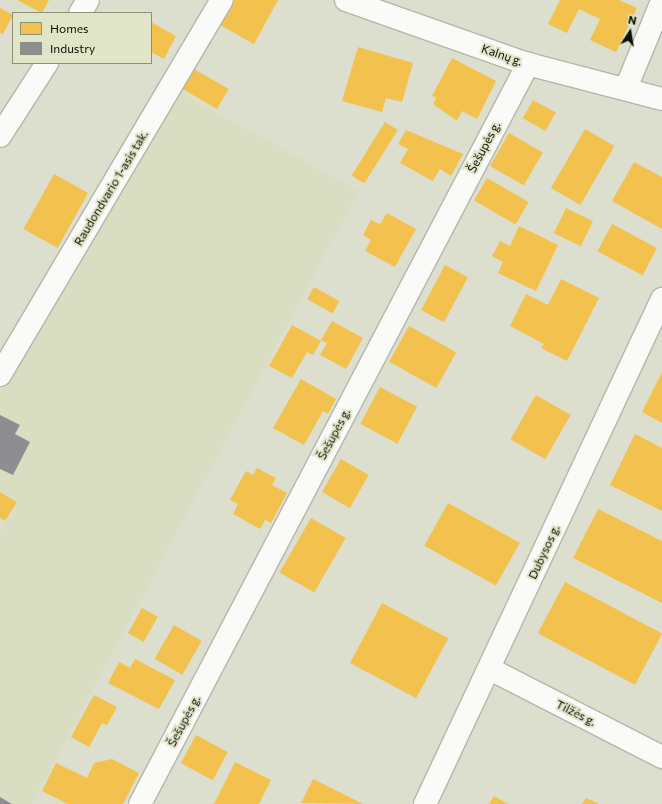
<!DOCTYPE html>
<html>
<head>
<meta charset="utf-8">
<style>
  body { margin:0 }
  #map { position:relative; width:662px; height:804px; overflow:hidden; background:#dcdfce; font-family:Commissioner,sans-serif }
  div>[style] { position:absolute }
  .built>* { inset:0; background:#d9dec2 }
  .homes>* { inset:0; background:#f2c14e; transform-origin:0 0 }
  .industry>* { inset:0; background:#8d8d92 }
  .roads { filter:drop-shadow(1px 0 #b4b6aa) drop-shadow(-1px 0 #b4b6aa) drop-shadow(0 1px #b4b6aa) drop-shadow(0 -1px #b4b6aa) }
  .minor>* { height:22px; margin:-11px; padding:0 11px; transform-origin:11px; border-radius:11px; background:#fafaf8 }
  span { translate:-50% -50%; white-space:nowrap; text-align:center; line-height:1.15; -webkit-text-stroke:4px #e0e5c8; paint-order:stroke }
  .street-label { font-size:12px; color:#0d0e05 }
  .legend { position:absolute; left:12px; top:12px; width:140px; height:52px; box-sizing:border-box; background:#e0e5c8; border:1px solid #8c8f7a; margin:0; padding:5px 7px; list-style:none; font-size:12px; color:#0d0e05 }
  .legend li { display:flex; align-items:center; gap:8px; height:20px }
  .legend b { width:20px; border:1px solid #8c8f7a }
  .north { position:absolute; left:610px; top:12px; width:40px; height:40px; -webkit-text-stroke:3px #e0e5c8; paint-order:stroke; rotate:12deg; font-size:11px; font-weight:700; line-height:16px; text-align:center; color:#0d0e05 }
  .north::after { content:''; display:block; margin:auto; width:14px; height:18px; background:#0d0e05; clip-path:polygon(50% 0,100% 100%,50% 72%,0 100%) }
</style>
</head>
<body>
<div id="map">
  <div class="built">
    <div style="clip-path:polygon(176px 90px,359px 191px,32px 804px,0 804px,0 531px,19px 501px,0 491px,0 388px)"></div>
  </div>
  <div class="homes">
    <div style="clip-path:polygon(17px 0,49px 0,42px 13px)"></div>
    <div style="clip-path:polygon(234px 0,278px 0,254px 44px,220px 25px)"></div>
    <div style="clip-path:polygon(560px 0,619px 0,637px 8px,616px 52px,590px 40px,600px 19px,579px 9px,567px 33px,548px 24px)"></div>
    <div style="clip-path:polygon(0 8px,13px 15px,3px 34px,0 33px)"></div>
    <div style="clip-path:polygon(151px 22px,176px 36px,164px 59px,151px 52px)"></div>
    <div style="clip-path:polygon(358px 47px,413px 63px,402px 102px,386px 98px,382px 112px,342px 101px)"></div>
    <div style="clip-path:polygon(452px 58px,496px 81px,477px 119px,462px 111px,457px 121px,433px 104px,436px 98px,432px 96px)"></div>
    <div style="left:194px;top:69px;width:40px;height:23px;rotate:30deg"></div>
    <div style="left:533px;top:100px;width:26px;height:21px;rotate:29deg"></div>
    <div style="left:385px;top:122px;width:15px;height:63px;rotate:32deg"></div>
    <div style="left:585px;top:129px;width:34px;height:68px;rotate:30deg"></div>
    <div style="clip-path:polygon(406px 130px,463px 154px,451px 176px,440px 169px,433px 181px,400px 163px,408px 149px,398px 144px)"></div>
    <div style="left:509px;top:133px;width:39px;height:38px;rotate:30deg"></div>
    <div style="clip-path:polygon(634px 162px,662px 177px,662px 229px,612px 201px)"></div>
    <div style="left:54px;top:174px;width:39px;height:63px;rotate:29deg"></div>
    <div style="left:487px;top:178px;width:48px;height:26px;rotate:30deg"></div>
    <div style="left:566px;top:208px;width:30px;height:28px;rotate:26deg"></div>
    <div style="clip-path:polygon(387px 213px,416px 229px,395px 267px,365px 251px,371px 240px,363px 235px,371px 220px,380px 224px)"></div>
    <div style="left:612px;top:224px;width:51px;height:31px;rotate:28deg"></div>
    <div style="clip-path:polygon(519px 226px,558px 245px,536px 291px,498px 273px,503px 262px,492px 256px,500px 241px,510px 246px)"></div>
    <div style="left:445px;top:265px;width:26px;height:51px;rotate:28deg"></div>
    <div style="clip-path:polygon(561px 279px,599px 298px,567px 361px,541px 348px,544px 344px,510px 326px,526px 294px,548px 305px)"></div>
    <div style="left:314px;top:287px;width:29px;height:14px;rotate:29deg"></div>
    <div style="clip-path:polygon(332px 321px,363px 338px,346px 369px,320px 355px,327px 343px,321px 340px)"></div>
    <div style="clip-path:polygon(292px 325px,321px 341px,313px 355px,307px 352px,292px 378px,269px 366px)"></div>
    <div style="left:409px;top:326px;width:54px;height:41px;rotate:29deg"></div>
    <div style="clip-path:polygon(662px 372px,662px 423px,642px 412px)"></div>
    <div style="clip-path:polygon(301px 379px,336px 399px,328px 414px,323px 411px,304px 445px,273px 428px)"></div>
    <div style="left:380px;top:387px;width:42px;height:42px;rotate:28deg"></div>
    <div style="left:536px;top:395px;width:40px;height:51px;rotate:30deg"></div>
    <div style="clip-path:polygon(635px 434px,662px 448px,662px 511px,610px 485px)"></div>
    <div style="left:341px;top:459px;width:32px;height:38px;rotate:30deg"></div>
    <div style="clip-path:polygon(257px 468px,276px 478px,272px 485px,287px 493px,271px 523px,265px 520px,260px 529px,233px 514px,238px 504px,230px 500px,246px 471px,253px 475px)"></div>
    <div style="clip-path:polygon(0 492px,17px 502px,5px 521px,0 518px)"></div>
    <div style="left:448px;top:503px;width:82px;height:49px;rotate:29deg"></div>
    <div style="clip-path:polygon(598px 509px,662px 541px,662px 603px,573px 558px)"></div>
    <div style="left:311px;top:518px;width:40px;height:63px;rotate:30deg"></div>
    <div style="left:565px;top:582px;width:110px;height:58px;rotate:28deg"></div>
    <div style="left:382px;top:603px;width:75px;height:68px;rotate:28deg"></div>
    <div style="left:142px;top:608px;width:18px;height:29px;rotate:29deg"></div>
    <div style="left:174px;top:625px;width:32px;height:39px;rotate:30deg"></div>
    <div style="clip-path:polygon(135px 659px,175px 680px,159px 709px,108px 683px,119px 662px,130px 668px)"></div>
    <div style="clip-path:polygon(94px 695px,117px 707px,107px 725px,102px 723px,89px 747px,71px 737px)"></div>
    <div style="left:196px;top:735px;width:36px;height:32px;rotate:28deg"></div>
    <div style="clip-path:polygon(112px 759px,139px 773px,123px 804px,68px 804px,42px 791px,56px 763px,87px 778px,94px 763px)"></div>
    <div style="clip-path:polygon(235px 762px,271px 780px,259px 804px,214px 804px)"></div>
    <div style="clip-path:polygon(313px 779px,363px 804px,301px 803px)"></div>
    <div style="clip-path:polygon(494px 796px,508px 804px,489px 804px)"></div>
    <div style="clip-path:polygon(586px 798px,599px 804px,582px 804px)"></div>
  </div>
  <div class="industry">
    <div style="clip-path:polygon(0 415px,20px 425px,15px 434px,30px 442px,13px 475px,0 469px)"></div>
    <div style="clip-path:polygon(0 797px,12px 804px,0 804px)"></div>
  </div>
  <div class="roads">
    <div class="minor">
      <div style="left:346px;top:0;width:193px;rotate:19.4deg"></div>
      <div style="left:528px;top:64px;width:138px;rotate:14.6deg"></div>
      <div style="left:80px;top:13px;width:15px;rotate:-58deg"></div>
      <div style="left:626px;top:88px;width:94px;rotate:-67.5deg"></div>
      <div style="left:0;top:136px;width:87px;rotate:-57.2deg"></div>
      <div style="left:0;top:375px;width:436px;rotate:-59.4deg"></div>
      <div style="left:490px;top:669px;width:193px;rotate:27.1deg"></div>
      <div style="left:140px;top:804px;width:836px;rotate:-62.33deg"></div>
      <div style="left:425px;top:804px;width:558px;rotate:-64.86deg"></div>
    </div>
  </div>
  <div class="street-label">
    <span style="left:502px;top:55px;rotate:19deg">Kalnų g.</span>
    <span style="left:484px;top:147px;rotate:-62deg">Šešupės g.</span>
    <span style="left:111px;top:188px;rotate:-59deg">Raudondvario 1-asis tak.</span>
    <span style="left:334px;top:434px;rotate:-62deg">Šešupės g.</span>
    <span style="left:544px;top:552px;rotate:-65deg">Dubysos g.</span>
    <span style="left:576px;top:713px;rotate:27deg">Tilžės g.</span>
    <span style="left:184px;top:721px;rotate:-62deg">Šešupės g.</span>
  </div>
  <ul class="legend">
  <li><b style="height:11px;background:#f2c14e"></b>Homes</li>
  <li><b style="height:11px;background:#8d8d92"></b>Industry</li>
  </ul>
  <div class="north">N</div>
</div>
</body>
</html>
